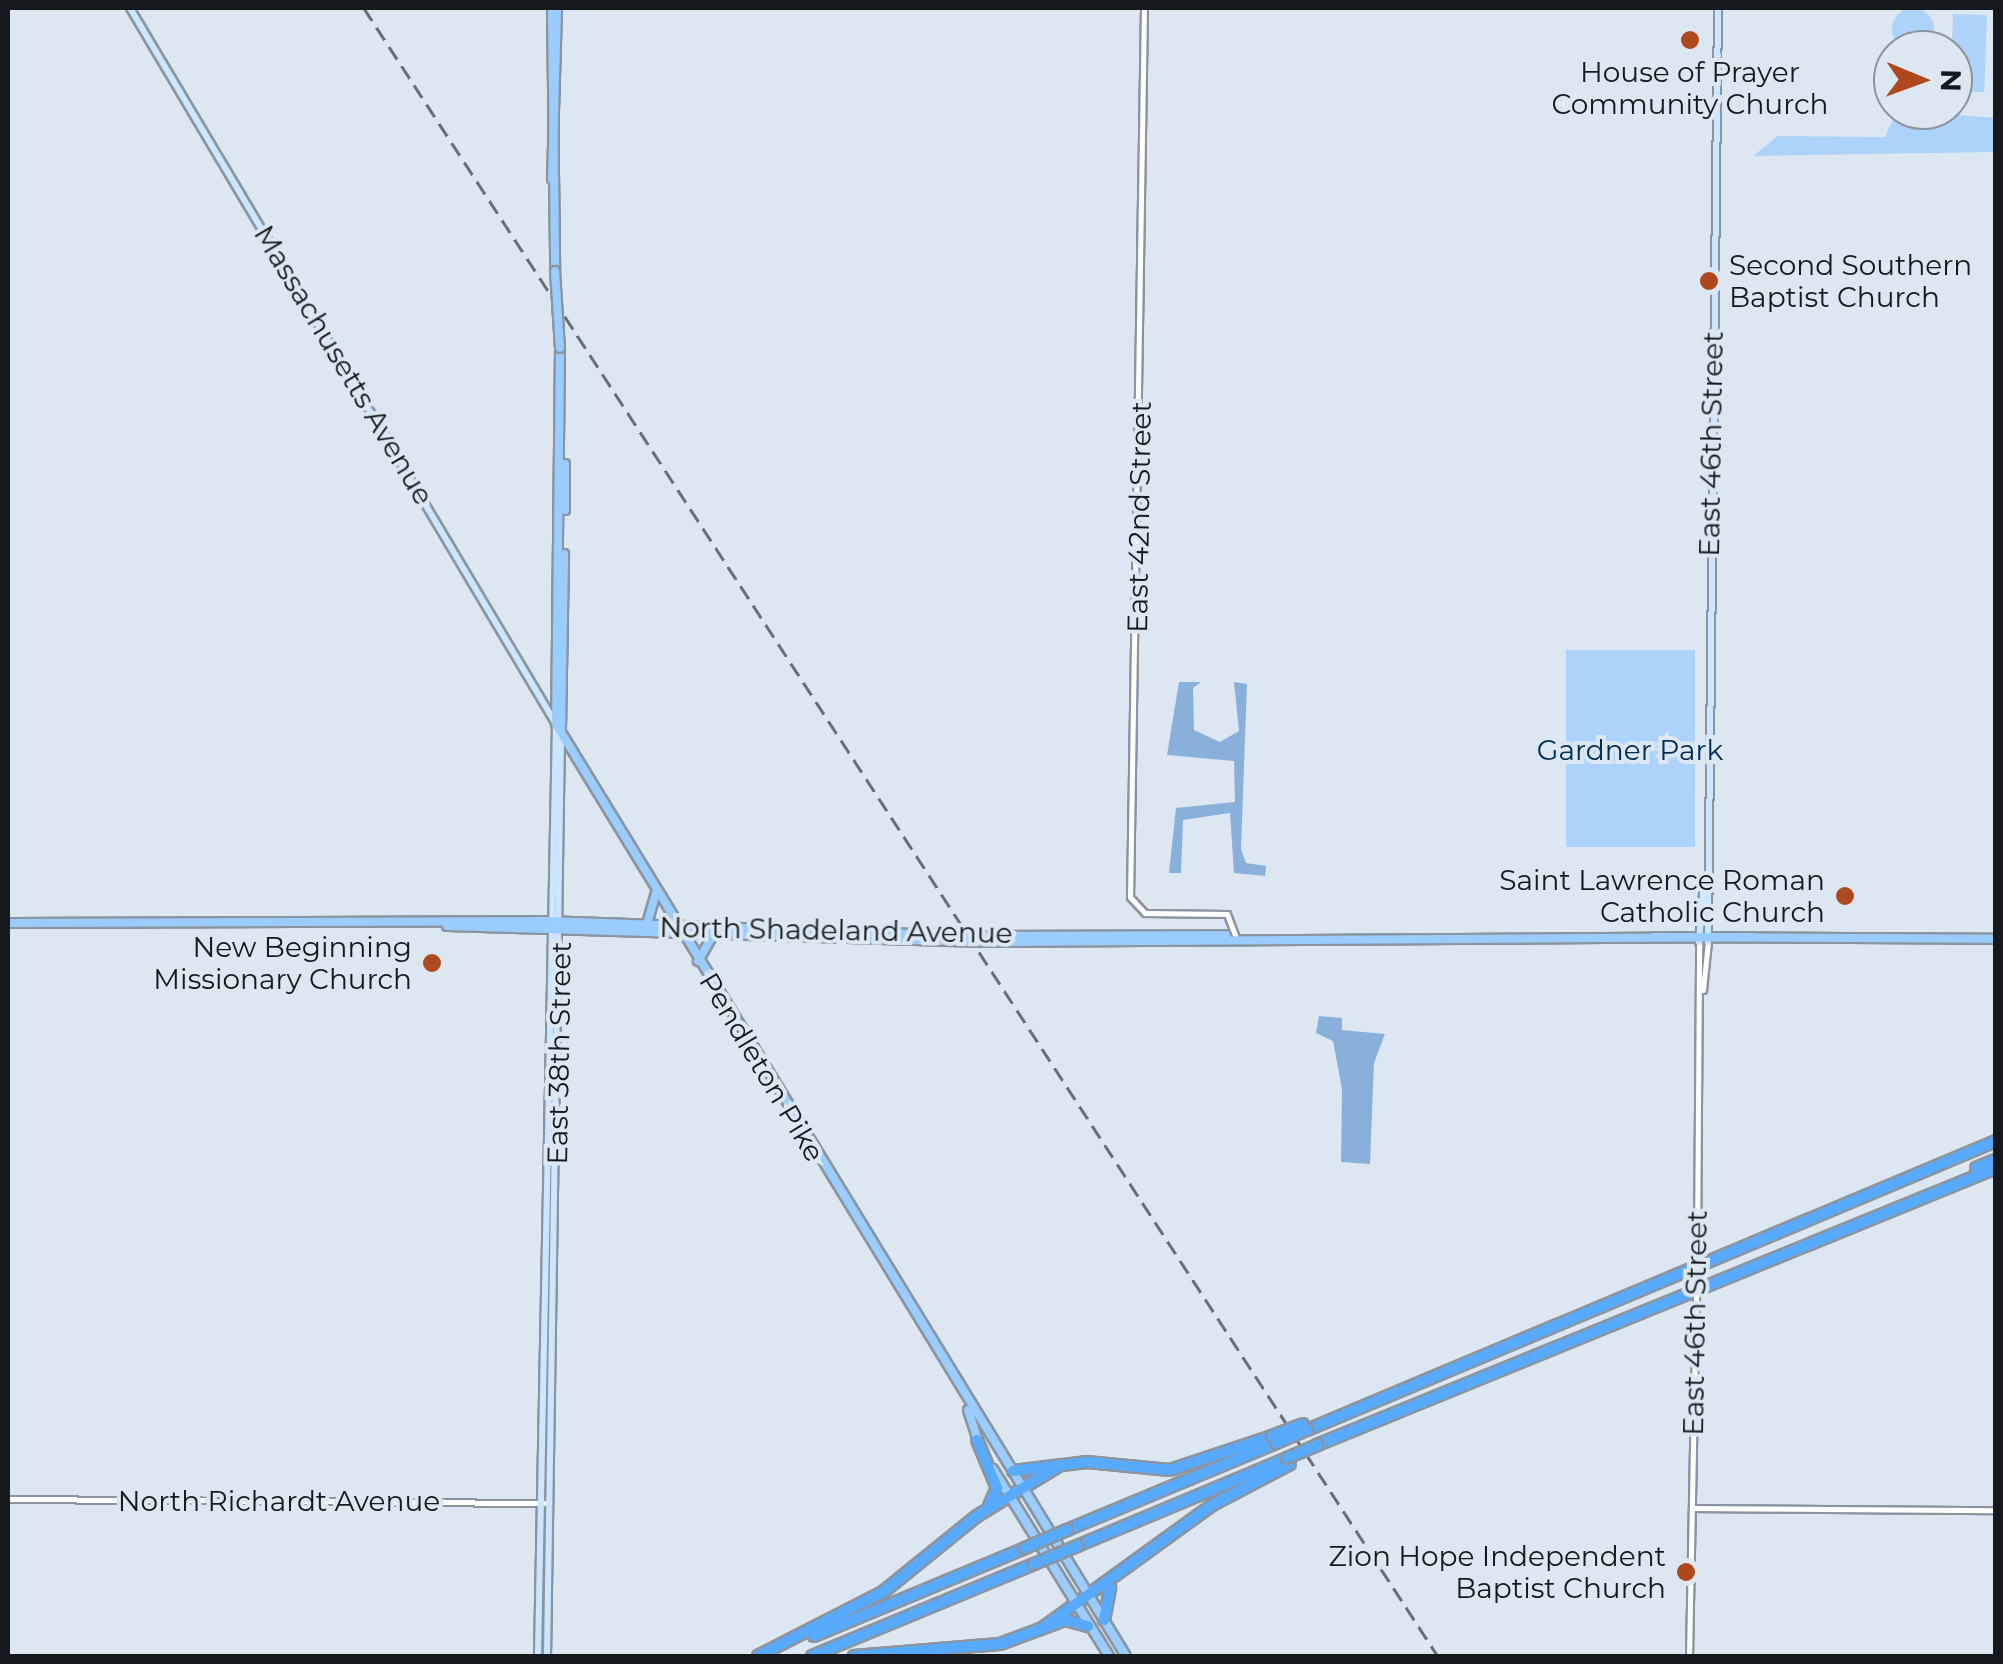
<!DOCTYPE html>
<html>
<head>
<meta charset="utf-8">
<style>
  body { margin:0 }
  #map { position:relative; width:2003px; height:1664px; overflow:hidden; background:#dce7f2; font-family:Montserrat,sans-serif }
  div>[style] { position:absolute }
  .green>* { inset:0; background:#aed3fa; transform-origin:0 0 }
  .round { border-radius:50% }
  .water>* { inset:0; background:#89b0db }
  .roads { filter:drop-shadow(2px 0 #8b959f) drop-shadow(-2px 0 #8b959f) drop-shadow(0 2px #8b959f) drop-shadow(0 -2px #8b959f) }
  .tertiary>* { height:5px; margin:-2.5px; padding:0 2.5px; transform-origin:2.5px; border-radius:2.5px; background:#fff }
  .secondary>* { height:6px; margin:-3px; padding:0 3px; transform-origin:3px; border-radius:3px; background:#cde6ff }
  .primary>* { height:8px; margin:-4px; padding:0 4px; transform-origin:4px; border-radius:4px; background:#9bccfe }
  .motorway>* { height:10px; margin:-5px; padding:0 5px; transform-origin:5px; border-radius:5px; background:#58aafe }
  .rail>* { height:2.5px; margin-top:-1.25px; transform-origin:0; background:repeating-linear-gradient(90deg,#686f76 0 15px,transparent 0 23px) }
  .bridges { filter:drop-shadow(2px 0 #8b959f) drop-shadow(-2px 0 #8b959f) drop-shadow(0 2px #8b959f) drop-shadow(0 -2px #8b959f) }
  .tertiary-bridge>* { height:5px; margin:-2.5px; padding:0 2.5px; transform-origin:2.5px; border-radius:2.5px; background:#fff }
  .primary-bridge>* { height:8px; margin:-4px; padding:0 4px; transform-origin:4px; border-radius:4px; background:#9bccfe }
  .motorway-bridge>* { height:10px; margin:-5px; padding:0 5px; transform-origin:5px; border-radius:5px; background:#58aafe }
  .dots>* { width:28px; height:28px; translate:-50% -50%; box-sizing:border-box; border:5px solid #dce7f2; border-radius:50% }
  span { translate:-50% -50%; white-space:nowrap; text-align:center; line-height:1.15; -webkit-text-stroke:8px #dce7f2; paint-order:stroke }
  .poi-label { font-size:28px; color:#15181c }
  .left { translate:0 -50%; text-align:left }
  .right { translate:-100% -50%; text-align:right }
  .street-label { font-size:28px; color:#15181c }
  .park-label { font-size:28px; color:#002c53 }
  .frame { position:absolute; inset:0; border:10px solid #15181c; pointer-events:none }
  .north { position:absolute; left:1873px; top:30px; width:100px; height:100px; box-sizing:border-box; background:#dce7f2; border:2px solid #8c949c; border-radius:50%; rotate:91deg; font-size:28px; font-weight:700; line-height:40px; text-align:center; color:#15181c }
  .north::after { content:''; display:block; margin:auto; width:35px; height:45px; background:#ae481d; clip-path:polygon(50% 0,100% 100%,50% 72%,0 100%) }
</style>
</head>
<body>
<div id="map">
  <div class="green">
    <div class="round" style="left:1892px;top:8px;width:42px;height:42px"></div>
    <div style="left:1953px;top:14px;width:34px;height:77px;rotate:2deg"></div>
    <div style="clip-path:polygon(1897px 110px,1995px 118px,1995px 152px,1753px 156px,1778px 136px,1885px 137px)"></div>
    <div style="left:1566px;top:650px;width:129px;height:197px"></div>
  </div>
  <div class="water">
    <div style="clip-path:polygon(1179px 682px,1201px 682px,1193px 688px,1194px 730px,1220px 742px,1239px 731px,1234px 682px,1247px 684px,1241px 849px,1246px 863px,1266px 866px,1265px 876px,1234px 873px,1230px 813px,1183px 820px,1181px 873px,1169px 873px,1176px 808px,1235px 802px,1234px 761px,1167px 755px)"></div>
    <div style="clip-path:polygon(1319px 1016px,1342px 1018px,1342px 1030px,1385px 1034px,1374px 1063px,1370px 1164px,1341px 1162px,1342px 1089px,1333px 1041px,1316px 1033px)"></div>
  </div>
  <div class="roads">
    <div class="tertiary">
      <div style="left:1144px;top:8px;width:889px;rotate:90.9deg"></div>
      <div style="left:1130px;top:897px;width:22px;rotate:47deg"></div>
      <div style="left:1145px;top:913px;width:82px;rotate:0.7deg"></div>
      <div style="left:1227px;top:914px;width:22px;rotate:69deg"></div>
      <div style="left:1703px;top:990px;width:48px;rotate:-84.1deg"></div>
      <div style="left:1697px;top:1250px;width:308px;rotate:-89.6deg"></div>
      <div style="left:8px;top:1499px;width:536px;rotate:0.43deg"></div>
      <div style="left:1692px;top:1508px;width:304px;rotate:0.4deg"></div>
      <div style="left:1689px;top:1656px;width:353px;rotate:-88.9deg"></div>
    </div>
    <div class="secondary">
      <div style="left:130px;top:8px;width:833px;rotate:59.25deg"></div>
      <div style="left:556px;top:724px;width:932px;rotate:91.11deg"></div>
      <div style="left:1699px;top:942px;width:61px;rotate:-85.3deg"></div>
      <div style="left:1708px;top:942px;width:934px;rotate:-89.39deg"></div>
      <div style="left:547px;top:1656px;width:923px;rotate:-89.13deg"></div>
    </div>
    <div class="primary">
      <div style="left:552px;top:8px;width:263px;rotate:89.3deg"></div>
      <div style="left:552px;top:179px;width:171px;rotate:-88.3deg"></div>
      <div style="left:560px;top:348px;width:376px;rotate:90.6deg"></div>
      <div style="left:556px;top:724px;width:1092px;rotate:58.55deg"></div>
      <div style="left:565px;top:510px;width:46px;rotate:-90deg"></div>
      <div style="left:561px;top:730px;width:176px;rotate:-89deg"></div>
      <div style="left:8px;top:923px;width:537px;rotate:-0.21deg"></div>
      <div style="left:545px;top:921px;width:399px;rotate:2deg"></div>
      <div style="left:647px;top:924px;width:32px;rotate:-74deg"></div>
      <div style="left:447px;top:926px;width:501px;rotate:1.71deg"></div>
      <div style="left:984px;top:936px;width:242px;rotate:-0.2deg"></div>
      <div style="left:1654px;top:937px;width:342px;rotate:0.3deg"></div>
      <div style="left:988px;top:942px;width:764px;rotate:-0.37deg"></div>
      <div style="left:698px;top:961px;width:30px;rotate:-60deg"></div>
      <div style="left:968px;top:1410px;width:35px;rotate:72deg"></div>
      <div style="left:993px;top:1469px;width:220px;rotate:58.2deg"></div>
    </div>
    <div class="motorway">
      <div style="left:1976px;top:1168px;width:22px;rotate:-22deg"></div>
      <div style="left:1307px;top:1430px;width:747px;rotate:-22.76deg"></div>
      <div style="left:977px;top:1440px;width:52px;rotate:67.4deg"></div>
      <div style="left:997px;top:1488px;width:20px;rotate:114deg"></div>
      <div style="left:1317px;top:1445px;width:733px;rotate:-22.19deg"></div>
      <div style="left:1013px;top:1471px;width:75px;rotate:-6.9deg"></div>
      <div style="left:1087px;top:1462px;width:83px;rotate:5.5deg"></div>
      <div style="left:1170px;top:1470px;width:108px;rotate:-18.4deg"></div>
      <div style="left:1067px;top:1530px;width:226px;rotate:-22.6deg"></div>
      <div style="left:1077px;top:1546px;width:228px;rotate:-22.7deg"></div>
      <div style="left:1104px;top:1620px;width:33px;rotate:-79deg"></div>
      <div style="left:1041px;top:1629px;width:211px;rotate:-35.9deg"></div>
      <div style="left:1212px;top:1505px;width:88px;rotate:-27.7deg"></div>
      <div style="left:814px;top:1636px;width:229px;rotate:-22.6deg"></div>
      <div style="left:758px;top:1656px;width:140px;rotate:-27.1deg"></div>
      <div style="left:883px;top:1592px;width:121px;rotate:-39deg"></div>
      <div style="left:977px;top:1516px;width:94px;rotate:-31.5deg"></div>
      <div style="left:812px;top:1656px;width:240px;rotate:-22.5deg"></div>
      <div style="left:854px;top:1656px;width:146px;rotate:-4.7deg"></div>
      <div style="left:1000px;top:1644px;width:69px;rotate:-20.3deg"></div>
      <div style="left:1065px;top:1620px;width:24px;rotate:15deg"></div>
    </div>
  </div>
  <div class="rail">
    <div style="left:364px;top:8px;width:1967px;rotate:56.91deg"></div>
  </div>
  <div class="bridges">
    <div class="tertiary-bridge">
      <div style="left:1696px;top:1303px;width:53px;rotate:-88.9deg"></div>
    </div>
    <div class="primary-bridge">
      <div style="left:555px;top:271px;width:77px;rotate:86.3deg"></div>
      <div style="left:944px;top:935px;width:40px;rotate:1.4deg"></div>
      <div style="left:948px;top:941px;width:40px;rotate:1.4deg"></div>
    </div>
    <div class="motorway-bridge">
      <div style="left:1272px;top:1436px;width:33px;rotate:-21deg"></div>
      <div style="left:1276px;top:1443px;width:34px;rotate:-23deg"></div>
      <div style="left:1287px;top:1458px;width:33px;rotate:-23deg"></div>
      <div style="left:1025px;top:1548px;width:46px;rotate:-23.2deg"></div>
      <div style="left:1034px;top:1564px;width:47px;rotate:-22.7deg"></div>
    </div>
  </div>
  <div class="dots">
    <div style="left:1690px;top:40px;background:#ae481d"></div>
    <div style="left:1709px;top:281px;background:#ae481d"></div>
    <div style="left:1845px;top:896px;background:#ae481d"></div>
    <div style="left:432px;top:963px;background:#ae481d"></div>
    <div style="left:1686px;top:1572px;background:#ae481d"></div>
  </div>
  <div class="poi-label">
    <span style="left:1690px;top:88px">House of Prayer<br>Community Church</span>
    <span class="left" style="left:1729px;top:281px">Second Southern<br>Baptist Church</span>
    <span class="right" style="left:1825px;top:896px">Saint Lawrence Roman<br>Catholic Church</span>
    <span class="right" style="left:412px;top:963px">New Beginning<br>Missionary Church</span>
    <span class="right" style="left:1666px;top:1572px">Zion Hope Independent<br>Baptist Church</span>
  </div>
  <div class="street-label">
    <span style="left:344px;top:365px;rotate:59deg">Massachusetts Avenue</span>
    <span style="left:1711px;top:444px;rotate:-89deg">East 46th Street</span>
    <span style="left:1139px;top:517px;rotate:-89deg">East 42nd Street</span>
    <span style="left:836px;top:930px;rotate:1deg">North Shadeland Avenue</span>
    <span style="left:559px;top:1053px;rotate:-89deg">East 38th Street</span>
    <span style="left:762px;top:1067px;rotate:59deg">Pendleton Pike</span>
    <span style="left:1695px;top:1323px;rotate:-89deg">East 46th Street</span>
    <span style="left:279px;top:1501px">North Richardt Avenue</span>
  </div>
  <div class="park-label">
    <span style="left:1630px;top:750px">Gardner Park</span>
  </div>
  <div class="frame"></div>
  <div class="north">N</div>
</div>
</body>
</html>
